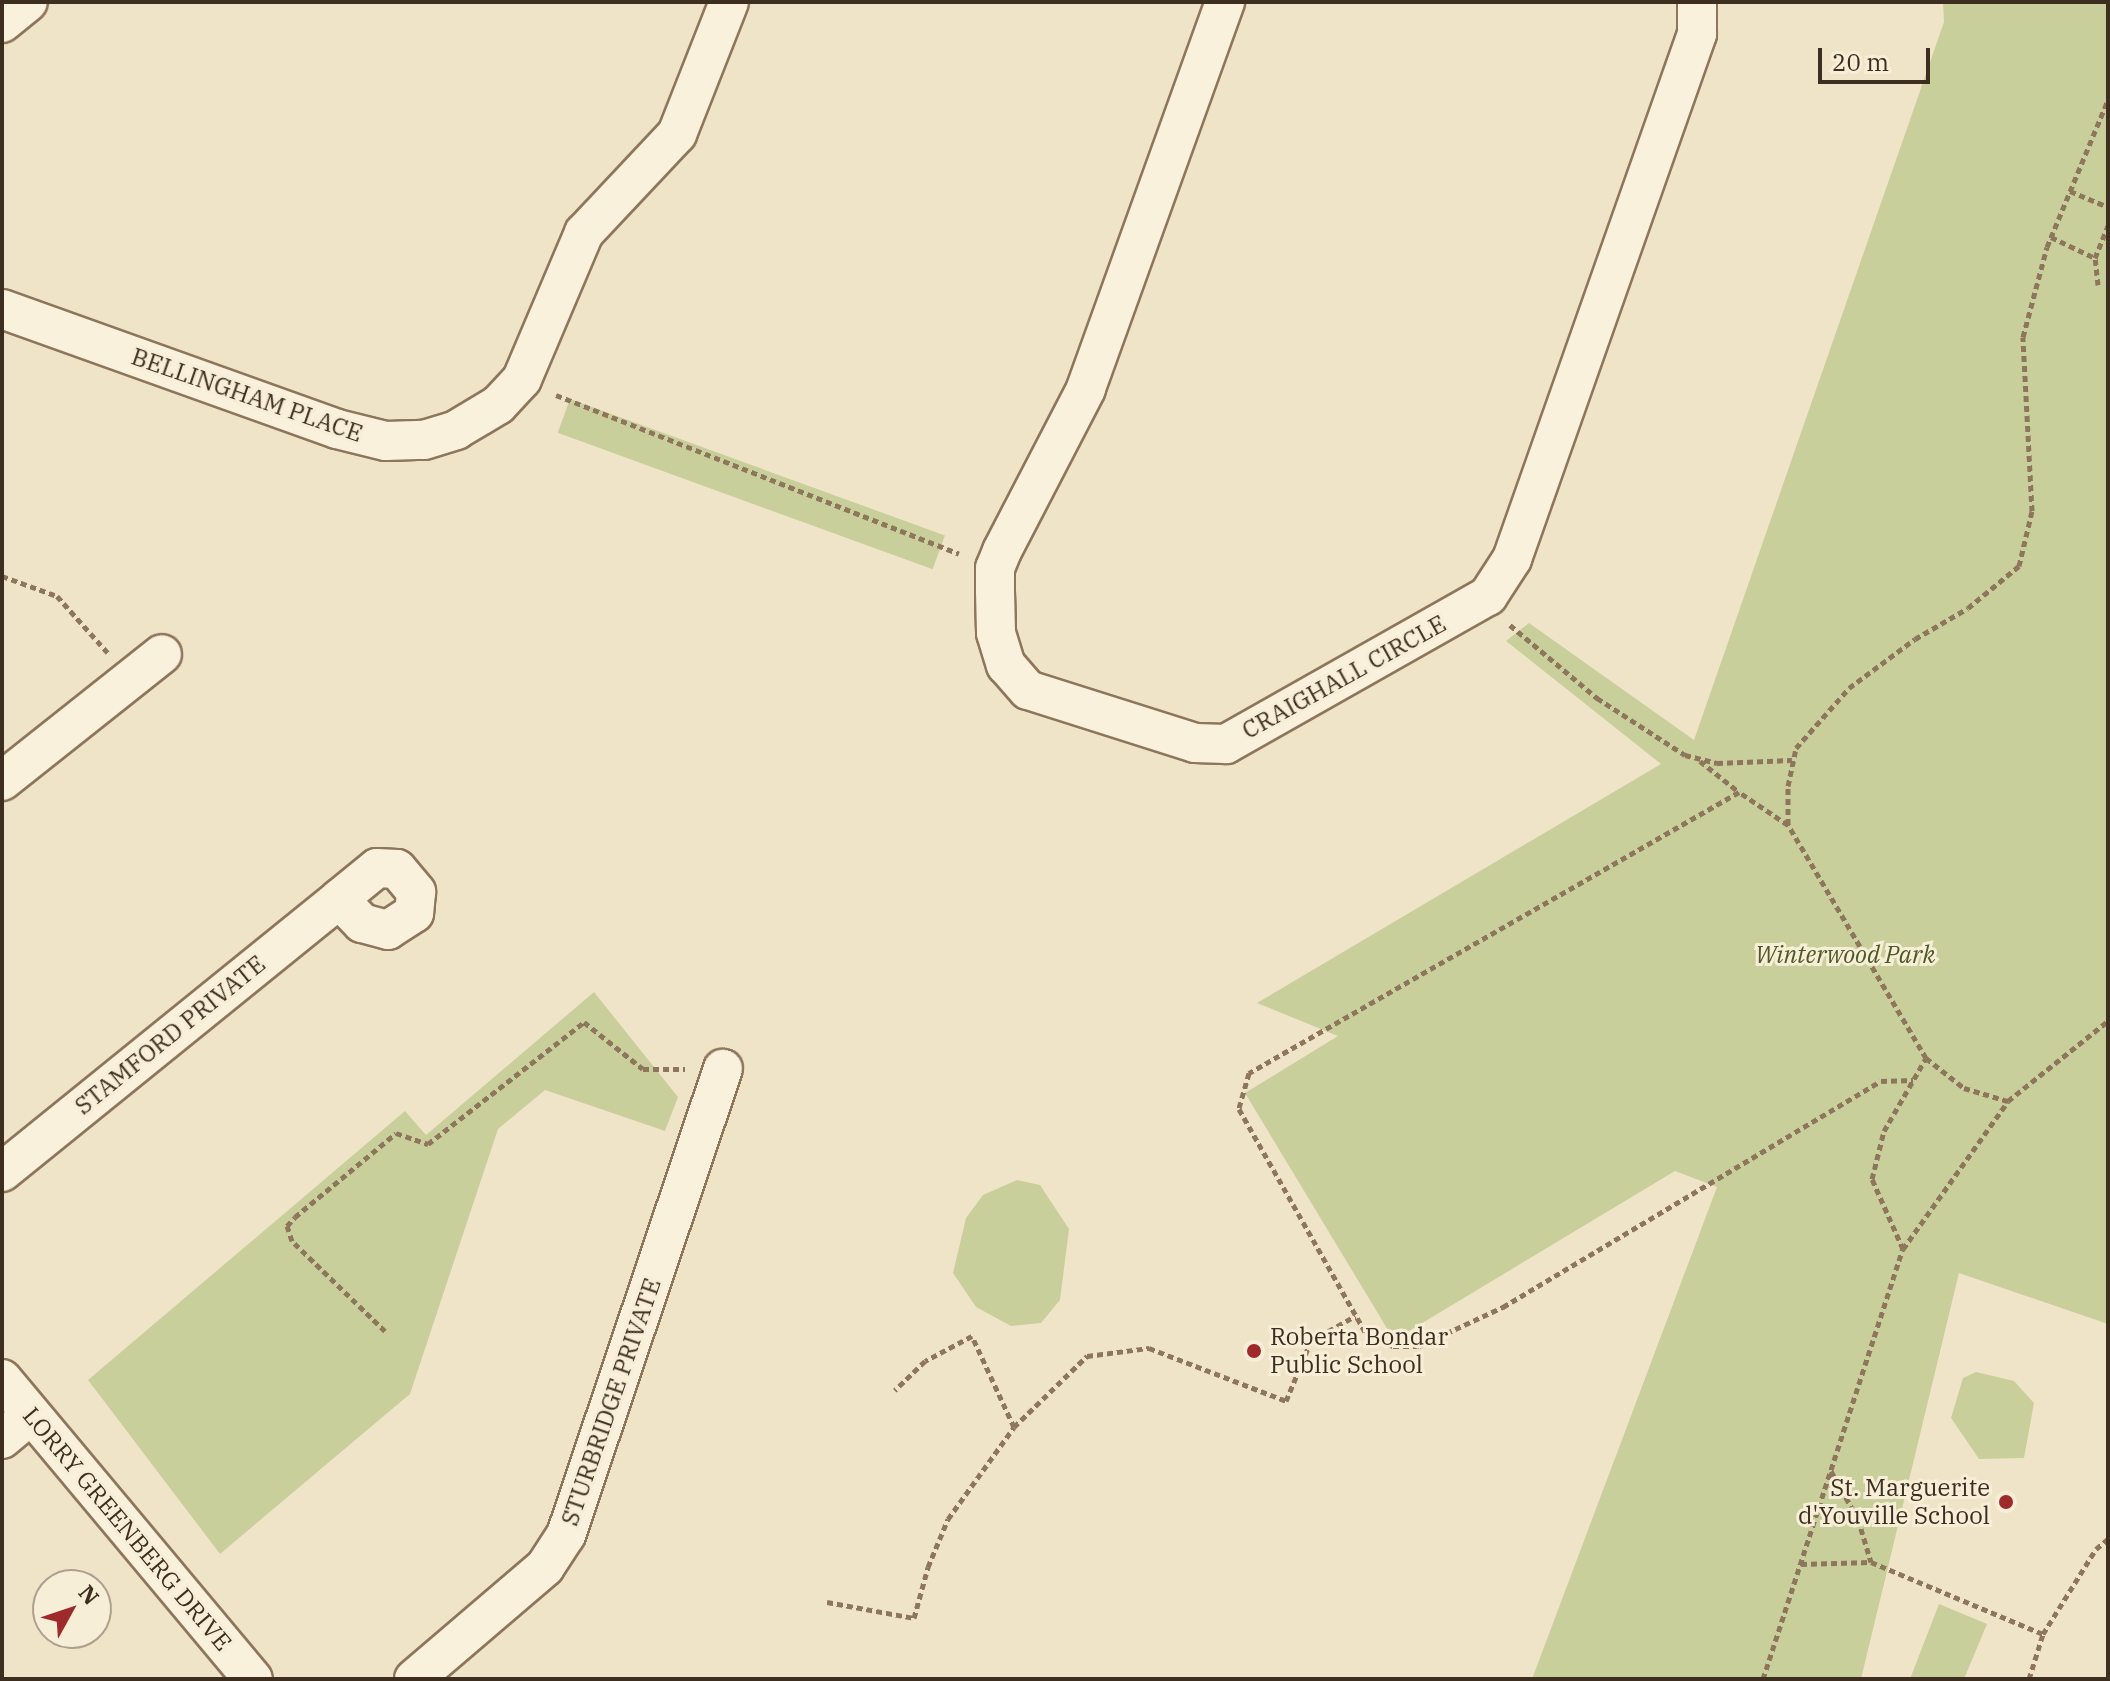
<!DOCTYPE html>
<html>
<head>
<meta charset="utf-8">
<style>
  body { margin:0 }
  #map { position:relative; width:2110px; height:1681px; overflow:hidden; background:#f0e4c8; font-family:"IBM Plex Serif",serif }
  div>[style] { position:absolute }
  .green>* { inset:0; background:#c9cf9b; transform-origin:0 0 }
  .path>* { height:5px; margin-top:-2.5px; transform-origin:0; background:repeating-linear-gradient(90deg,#8d765c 0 6px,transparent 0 10px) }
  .roads { filter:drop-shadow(2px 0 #8d765c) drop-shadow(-2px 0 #8d765c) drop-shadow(0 2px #8d765c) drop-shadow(0 -2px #8d765c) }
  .minor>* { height:38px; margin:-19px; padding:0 19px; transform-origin:19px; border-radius:19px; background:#faf1dc }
  .dots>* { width:22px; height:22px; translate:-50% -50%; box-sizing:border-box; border:4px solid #f7eed8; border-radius:50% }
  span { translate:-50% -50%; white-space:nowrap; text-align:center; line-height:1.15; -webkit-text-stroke:6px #f7eed8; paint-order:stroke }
  .street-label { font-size:24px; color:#3d2e20 }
  .park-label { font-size:24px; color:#4d5a26; font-style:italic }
  .poi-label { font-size:24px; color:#3d2e20 }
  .left { translate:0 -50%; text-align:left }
  .right { translate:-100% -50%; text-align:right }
  .frame { position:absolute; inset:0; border:4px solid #3d2e20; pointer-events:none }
  .north { position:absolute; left:32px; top:1569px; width:80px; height:80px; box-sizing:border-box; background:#f7eed8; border:2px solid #ada18e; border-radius:50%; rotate:50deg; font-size:22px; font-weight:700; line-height:32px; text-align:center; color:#3d2e20 }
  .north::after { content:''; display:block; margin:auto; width:28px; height:36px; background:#9e2a2b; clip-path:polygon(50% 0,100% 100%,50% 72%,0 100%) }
  .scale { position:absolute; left:1818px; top:48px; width:112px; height:36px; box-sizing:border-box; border:4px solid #3d2e20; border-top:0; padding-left:10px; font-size:24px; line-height:28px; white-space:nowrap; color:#3d2e20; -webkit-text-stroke:6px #f7eed8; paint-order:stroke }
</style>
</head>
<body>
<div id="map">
  <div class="green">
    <div style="clip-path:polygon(1943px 2px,2108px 2px,2108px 1324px,1959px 1273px,1861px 1679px,1532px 1679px,1717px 1187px,1675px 1171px,1394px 1340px,1245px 1093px,1338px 1036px,1257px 1003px,1661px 764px,1506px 641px,1529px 623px,1694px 740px,1944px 22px)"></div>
    <div style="left:570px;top:399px;width:399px;height:36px;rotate:20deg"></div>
    <div style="clip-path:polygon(594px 992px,678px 1097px,665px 1131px,545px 1090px,498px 1129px,410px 1394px,220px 1554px,88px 1380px,405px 1111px,426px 1135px)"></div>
    <div style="clip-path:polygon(1017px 1180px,1040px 1185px,1069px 1229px,1060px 1300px,1041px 1323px,1011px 1326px,976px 1307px,953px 1273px,966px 1218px,983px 1195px)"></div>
    <div style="clip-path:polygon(1976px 1372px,2014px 1381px,2034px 1403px,2024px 1458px,1979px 1459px,1951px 1418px,1963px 1378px)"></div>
    <div style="clip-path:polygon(1939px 1604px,1987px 1624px,1964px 1679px,1910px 1679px)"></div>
  </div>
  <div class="path">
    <div style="left:2070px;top:191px;width:41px;rotate:22.8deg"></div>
    <div style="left:2051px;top:237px;width:49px;rotate:25.5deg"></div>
    <div style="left:2098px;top:285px;width:27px;rotate:-96deg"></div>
    <div style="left:2095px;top:258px;width:35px;rotate:-68deg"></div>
    <div style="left:556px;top:395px;width:433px;rotate:21.5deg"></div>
    <div style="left:2px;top:576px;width:59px;rotate:20deg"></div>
    <div style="left:57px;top:596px;width:76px;rotate:48.2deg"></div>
    <div style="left:1510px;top:625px;width:114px;rotate:40deg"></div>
    <div style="left:1597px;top:698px;width:105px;rotate:32.9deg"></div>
    <div style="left:1685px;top:755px;width:33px;rotate:14deg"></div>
    <div style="left:1717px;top:763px;width:75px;rotate:-2.3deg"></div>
    <div style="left:1700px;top:761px;width:50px;rotate:38.5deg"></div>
    <div style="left:1788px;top:825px;width:59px;rotate:-146deg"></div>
    <div style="left:1739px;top:792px;width:565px;rotate:150.17deg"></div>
    <div style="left:1249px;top:1073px;width:37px;rotate:106deg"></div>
    <div style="left:1239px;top:1109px;width:262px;rotate:60.5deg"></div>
    <div style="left:1368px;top:1337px;width:27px;rotate:20deg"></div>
    <div style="left:1393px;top:1346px;width:26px"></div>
    <div style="left:1419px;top:1346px;width:93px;rotate:-24.9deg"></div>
    <div style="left:1503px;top:1307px;width:440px;rotate:-30.9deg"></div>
    <div style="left:1881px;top:1081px;width:32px;rotate:-2deg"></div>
    <div style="left:1926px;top:1058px;width:48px;rotate:38.3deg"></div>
    <div style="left:1964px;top:1088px;width:46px;rotate:16.5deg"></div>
    <div style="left:1903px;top:1249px;width:77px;rotate:-113.9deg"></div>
    <div style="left:1872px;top:1179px;width:49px;rotate:-76deg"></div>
    <div style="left:1884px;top:1131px;width:84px;rotate:-60.1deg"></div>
    <div style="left:1926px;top:1058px;width:271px;rotate:-120.6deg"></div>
    <div style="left:1788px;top:825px;width:39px;rotate:-90deg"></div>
    <div style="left:1788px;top:786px;width:39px;rotate:-78deg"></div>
    <div style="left:1796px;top:748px;width:80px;rotate:-48.5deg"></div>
    <div style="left:1849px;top:688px;width:82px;rotate:-36.6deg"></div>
    <div style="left:1915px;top:639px;width:61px;rotate:-30.3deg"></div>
    <div style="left:1968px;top:608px;width:66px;rotate:-39.5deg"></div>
    <div style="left:2019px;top:566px;width:57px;rotate:-76.7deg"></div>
    <div style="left:2032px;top:511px;width:174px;rotate:-93deg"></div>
    <div style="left:2023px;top:337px;width:93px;rotate:-75.1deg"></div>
    <div style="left:2047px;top:247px;width:159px;rotate:-67.5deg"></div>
    <div style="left:385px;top:1331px;width:129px;rotate:-135.9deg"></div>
    <div style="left:292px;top:1241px;width:16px;rotate:-108deg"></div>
    <div style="left:287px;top:1226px;width:12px;rotate:-48deg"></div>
    <div style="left:295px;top:1217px;width:131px;rotate:-39.7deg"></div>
    <div style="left:396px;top:1133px;width:34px;rotate:19deg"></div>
    <div style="left:428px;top:1144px;width:198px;rotate:-38deg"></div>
    <div style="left:584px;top:1022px;width:75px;rotate:38.5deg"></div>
    <div style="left:643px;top:1069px;width:42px"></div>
    <div style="left:1014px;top:1427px;width:102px;rotate:-44.2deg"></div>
    <div style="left:1087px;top:1356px;width:63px;rotate:-7.4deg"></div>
    <div style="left:1149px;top:1348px;width:147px;rotate:21.1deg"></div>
    <div style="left:1286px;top:1401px;width:65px;rotate:-67.4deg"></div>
    <div style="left:1311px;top:1341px;width:51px;rotate:-29.6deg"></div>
    <div style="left:1831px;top:1471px;width:55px;rotate:60.6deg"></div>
    <div style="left:1858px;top:1519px;width:45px;rotate:73.2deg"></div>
    <div style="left:1801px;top:1564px;width:70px;rotate:-1.6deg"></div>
    <div style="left:1871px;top:1562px;width:186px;rotate:22.7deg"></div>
    <div style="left:827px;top:1602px;width:88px;rotate:10.4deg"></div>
    <div style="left:914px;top:1618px;width:53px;rotate:-74.6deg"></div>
    <div style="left:928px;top:1567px;width:52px;rotate:-67.4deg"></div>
    <div style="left:948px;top:1519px;width:113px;rotate:-54.3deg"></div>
    <div style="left:1014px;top:1427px;width:100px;rotate:-114.8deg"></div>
    <div style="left:972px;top:1336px;width:53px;rotate:152deg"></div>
    <div style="left:925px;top:1361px;width:42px;rotate:136deg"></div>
    <div style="left:1763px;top:1679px;width:452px;rotate:-72deg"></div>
    <div style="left:1903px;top:1249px;width:181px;rotate:-54.6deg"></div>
    <div style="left:2008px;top:1101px;width:128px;rotate:-38.7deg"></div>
    <div style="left:2029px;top:1679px;width:47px;rotate:-72.7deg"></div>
    <div style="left:2043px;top:1634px;width:100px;rotate:-58.1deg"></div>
    <div style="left:2096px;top:1549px;width:16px;rotate:-40deg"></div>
  </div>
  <div class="roads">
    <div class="minor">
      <div style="left:1225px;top:2px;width:411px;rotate:109.8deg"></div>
      <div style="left:1086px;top:389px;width:182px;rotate:117.4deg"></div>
      <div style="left:1002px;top:551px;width:18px;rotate:112deg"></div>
      <div style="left:995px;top:568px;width:23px;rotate:90deg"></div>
      <div style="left:995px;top:591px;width:42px;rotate:88.6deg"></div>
      <div style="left:996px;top:633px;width:34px;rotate:73deg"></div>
      <div style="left:1006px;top:665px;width:33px;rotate:49deg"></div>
      <div style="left:1028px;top:690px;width:175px;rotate:17.6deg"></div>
      <div style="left:1195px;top:743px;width:31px;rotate:2deg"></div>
      <div style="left:1226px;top:744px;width:301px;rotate:-29.5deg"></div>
      <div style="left:1488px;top:596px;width:44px;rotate:-57deg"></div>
      <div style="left:1512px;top:559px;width:557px;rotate:-70.59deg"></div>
      <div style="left:1697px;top:34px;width:32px;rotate:-90deg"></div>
      <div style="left:2px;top:23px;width:33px;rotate:-39deg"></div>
      <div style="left:2px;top:309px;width:356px;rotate:19.7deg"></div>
      <div style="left:337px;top:429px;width:50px;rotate:13.8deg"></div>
      <div style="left:386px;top:441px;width:38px;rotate:-2deg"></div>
      <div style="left:424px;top:440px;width:34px;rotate:-17deg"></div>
      <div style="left:456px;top:430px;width:49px;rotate:-30.8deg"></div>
      <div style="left:498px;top:405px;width:35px;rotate:-47deg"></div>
      <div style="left:522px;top:379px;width:159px;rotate:-67deg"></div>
      <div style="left:584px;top:233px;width:136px;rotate:-46.8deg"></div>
      <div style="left:677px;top:134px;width:142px;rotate:-68.5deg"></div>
      <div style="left:2px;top:781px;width:204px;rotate:-38.4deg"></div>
      <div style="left:377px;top:868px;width:20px;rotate:3deg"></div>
      <div style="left:397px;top:869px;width:30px;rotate:50deg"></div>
      <div style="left:416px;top:892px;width:21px;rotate:95deg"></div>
      <div style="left:414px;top:913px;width:31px;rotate:147deg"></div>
      <div style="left:388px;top:930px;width:27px;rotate:-165deg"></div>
      <div style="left:362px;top:923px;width:33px;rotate:-134deg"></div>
      <div style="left:339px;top:899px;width:49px;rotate:-39.2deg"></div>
      <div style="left:2px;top:1172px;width:434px;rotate:-39deg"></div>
      <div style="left:2px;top:1379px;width:391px;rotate:50.1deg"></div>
      <div style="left:2px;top:1439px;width:38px;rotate:-40deg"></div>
      <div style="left:414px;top:1679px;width:172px;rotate:-40.5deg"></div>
      <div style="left:545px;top:1567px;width:38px;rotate:-57deg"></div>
      <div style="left:566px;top:1535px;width:492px;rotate:-71.4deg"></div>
    </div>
  </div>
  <div class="dots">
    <div style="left:1254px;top:1351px;background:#9e2a2b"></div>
    <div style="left:2006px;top:1502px;background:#9e2a2b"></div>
  </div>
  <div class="street-label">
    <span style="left:247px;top:395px;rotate:19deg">BELLINGHAM PLACE</span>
    <span style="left:1344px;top:677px;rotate:-29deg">CRAIGHALL CIRCLE</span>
    <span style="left:170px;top:1035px;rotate:-39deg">STAMFORD PRIVATE</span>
    <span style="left:611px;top:1402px;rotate:-71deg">STURBRIDGE PRIVATE</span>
    <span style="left:127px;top:1529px;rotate:50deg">LORRY GREENBERG DRIVE</span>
  </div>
  <div class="park-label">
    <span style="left:1845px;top:955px">Winterwood Park</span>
  </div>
  <div class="poi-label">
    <span class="left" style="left:1270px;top:1351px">Roberta Bondar<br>Public School</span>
    <span class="right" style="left:1990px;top:1502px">St. Marguerite<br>d'Youville School</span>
  </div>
  <div class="frame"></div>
  <div class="north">N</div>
  <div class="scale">20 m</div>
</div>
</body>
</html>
